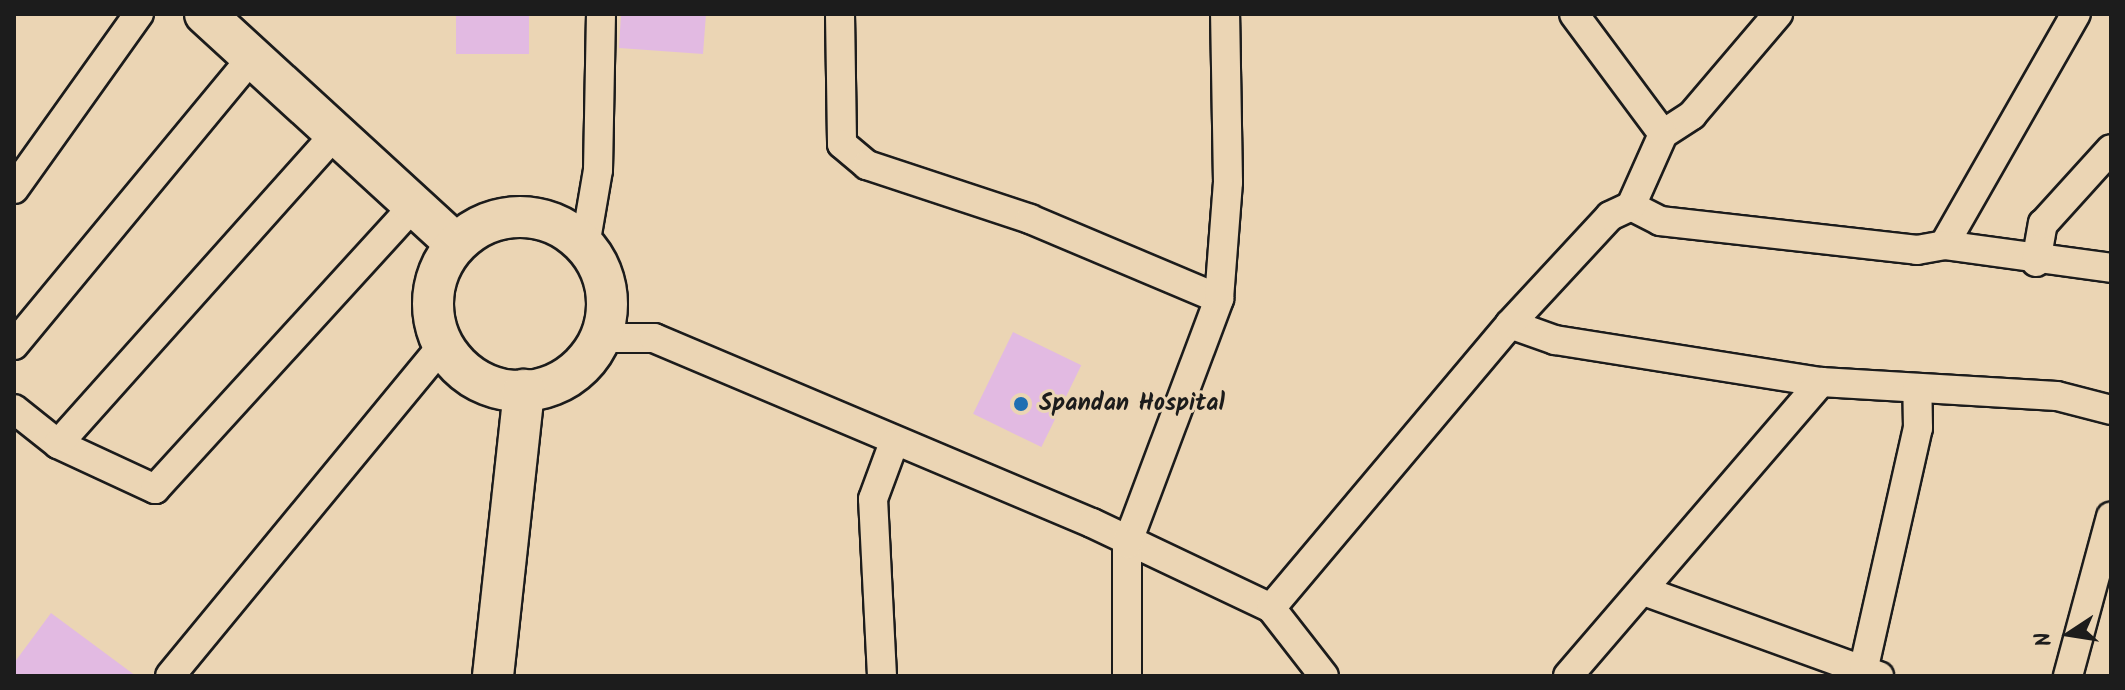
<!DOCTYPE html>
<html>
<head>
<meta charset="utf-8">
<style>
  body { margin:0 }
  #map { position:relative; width:2125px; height:690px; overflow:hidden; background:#ebd5b4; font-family:Kalam,sans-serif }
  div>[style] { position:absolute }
  .building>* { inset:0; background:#e2bae2; transform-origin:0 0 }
  .roads { filter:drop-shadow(2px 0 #1c1c1c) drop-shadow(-2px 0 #1c1c1c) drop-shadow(0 2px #1c1c1c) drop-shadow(0 -2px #1c1c1c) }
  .minor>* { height:28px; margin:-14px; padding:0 14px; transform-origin:14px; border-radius:14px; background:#ebd5b4 }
  .secondary>* { height:40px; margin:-20px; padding:0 20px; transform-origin:20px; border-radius:20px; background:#ebd5b4 }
  .secondary>.ring { margin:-20px; padding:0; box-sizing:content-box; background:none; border:40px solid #ebd5b4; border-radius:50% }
  .dots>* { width:22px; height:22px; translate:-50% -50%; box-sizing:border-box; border:4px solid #ebd5b4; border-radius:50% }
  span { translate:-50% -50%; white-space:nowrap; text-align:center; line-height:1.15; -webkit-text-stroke:6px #ebd5b4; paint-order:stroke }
  .poi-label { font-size:24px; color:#1c1c1c; font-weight:700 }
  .left { translate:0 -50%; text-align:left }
  .frame { position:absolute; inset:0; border:16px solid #1c1c1c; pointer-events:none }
  .north { position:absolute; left:2029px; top:594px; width:80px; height:80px; -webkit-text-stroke:6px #ebd5b4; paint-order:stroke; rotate:258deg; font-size:22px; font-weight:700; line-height:32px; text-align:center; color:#1c1c1c }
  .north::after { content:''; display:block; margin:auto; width:28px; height:36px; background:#1c1c1c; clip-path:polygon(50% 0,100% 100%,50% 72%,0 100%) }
</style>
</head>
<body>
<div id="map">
  <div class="building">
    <div style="left:456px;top:14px;width:73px;height:40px"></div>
    <div style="clip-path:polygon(621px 14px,706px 14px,703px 54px,619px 48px)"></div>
    <div style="left:1013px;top:332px;width:76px;height:91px;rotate:26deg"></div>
    <div style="clip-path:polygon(51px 613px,136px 676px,14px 676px,14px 663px)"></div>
  </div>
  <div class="roads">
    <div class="minor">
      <div style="left:840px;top:14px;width:130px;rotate:89.1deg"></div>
      <div style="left:842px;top:144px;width:33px;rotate:40deg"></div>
      <div style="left:867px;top:165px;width:172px;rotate:18.3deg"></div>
      <div style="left:1030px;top:219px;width:205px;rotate:22.9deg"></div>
      <div style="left:1663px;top:134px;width:35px;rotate:-33deg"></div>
      <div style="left:1692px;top:115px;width:133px;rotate:-49.6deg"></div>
      <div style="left:14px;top:189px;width:215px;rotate:-54.5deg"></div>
      <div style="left:1631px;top:206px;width:33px;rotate:27deg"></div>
      <div style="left:1660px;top:221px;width:259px;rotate:6.4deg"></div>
      <div style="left:1917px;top:250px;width:27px;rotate:-10deg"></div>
      <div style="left:1944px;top:245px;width:266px;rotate:-60.3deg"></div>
      <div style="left:1944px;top:245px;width:169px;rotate:7.8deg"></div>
      <div style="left:585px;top:246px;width:77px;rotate:-80.3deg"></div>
      <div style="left:598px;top:170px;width:156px;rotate:-88.9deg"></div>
      <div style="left:2036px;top:262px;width:39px;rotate:-80deg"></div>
      <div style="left:2043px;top:224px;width:101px;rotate:-47.8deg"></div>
      <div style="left:1510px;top:324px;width:48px;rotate:19.6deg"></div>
      <div style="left:1555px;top:340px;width:269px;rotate:9deg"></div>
      <div style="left:1821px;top:382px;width:236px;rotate:3.4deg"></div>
      <div style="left:2057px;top:396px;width:56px;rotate:14.5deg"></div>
      <div style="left:600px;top:338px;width:54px"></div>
      <div style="left:654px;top:338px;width:475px;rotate:22.9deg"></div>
      <div style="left:1092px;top:523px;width:198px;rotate:25.4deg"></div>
      <div style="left:1271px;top:608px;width:86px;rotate:52.1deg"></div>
      <div style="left:14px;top:345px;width:375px;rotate:-50.4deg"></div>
      <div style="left:14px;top:409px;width:56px;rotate:38.5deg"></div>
      <div style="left:58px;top:444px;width:107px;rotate:24.9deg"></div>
      <div style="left:155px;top:489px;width:384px;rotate:-47.6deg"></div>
      <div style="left:58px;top:444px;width:417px;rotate:-48.2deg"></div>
      <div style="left:1644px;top:591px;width:250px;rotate:19.9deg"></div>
      <div style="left:1271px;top:608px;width:371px;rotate:-49.9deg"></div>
      <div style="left:1510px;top:324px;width:147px;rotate:-47.2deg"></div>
      <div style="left:1610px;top:216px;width:23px;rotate:-25deg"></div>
      <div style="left:1631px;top:206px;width:79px;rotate:-66deg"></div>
      <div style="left:1663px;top:134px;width:149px;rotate:-126.6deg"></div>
      <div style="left:1864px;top:667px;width:245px;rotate:-77.3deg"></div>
      <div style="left:1918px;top:428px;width:39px;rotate:-91deg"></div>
      <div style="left:170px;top:676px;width:428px;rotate:-50.5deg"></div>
      <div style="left:882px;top:676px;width:177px;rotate:-92.9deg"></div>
      <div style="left:873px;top:499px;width:58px;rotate:-69.7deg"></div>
      <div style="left:1127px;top:676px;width:132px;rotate:-90deg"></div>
      <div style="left:1127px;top:544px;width:262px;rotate:-69.4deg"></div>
      <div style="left:1219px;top:299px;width:117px;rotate:-85.6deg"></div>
      <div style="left:1228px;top:182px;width:168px;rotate:-91deg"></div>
      <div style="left:1568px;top:676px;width:388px;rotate:-49.3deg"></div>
      <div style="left:2068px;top:676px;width:165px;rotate:-74.9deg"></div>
    </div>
    <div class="secondary">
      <div style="left:205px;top:14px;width:339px;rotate:42.5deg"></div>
      <div class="ring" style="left:433px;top:217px;width:134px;height:134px"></div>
      <div style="left:493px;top:676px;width:288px;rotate:-83.8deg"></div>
    </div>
  </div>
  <div class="dots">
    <div style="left:1021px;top:404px;background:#1f6fb2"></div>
  </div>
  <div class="poi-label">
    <span class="left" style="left:1039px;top:404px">Spandan Hospital</span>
  </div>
  <div class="frame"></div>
  <div class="north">N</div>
</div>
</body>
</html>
